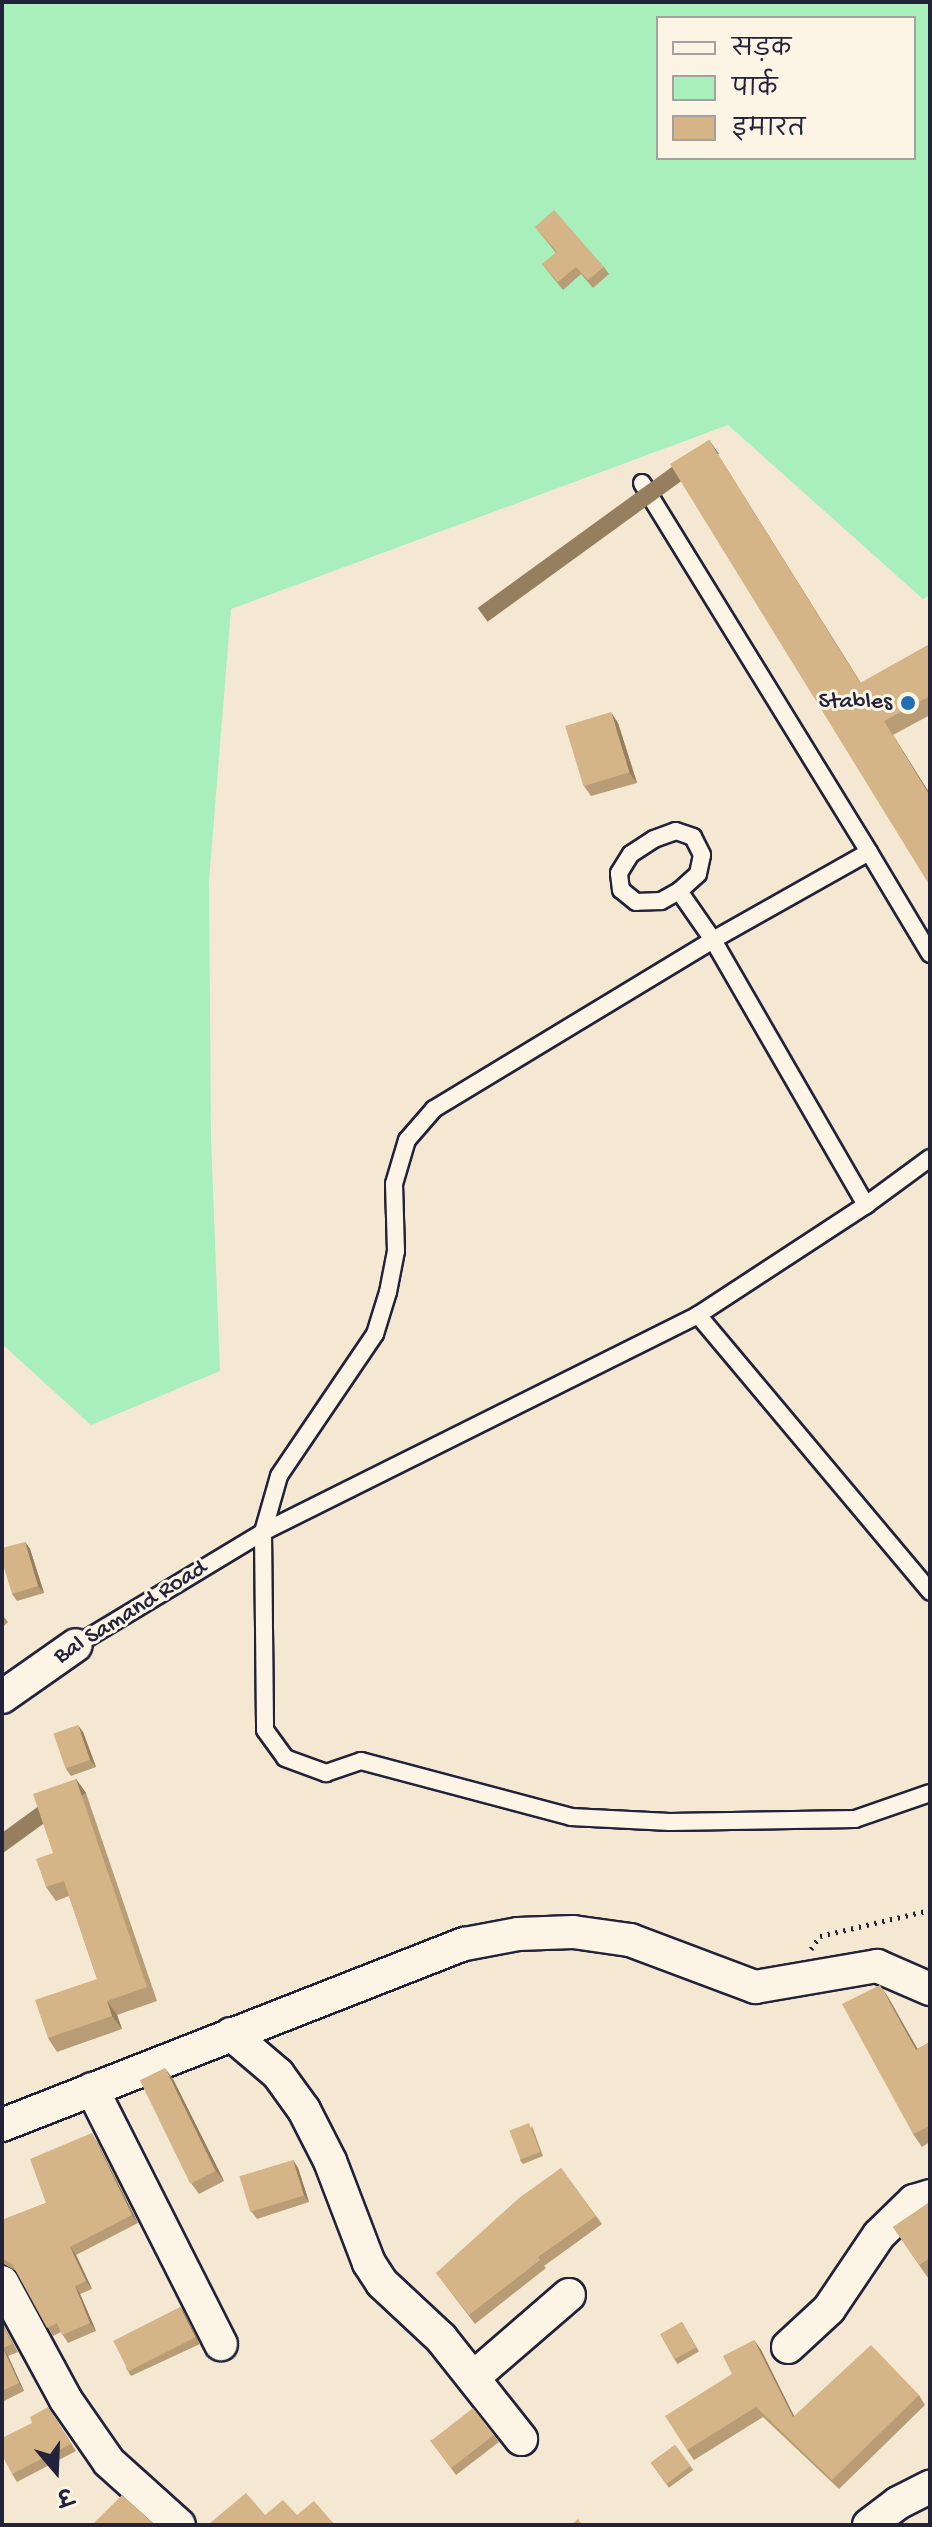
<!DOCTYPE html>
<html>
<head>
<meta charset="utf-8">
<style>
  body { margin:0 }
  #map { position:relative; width:932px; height:2527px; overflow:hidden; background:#f4e8d2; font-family:"Gochi Hand","Playpen Sans Deva",sans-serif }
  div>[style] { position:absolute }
  .green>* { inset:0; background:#a8efbc }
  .path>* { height:5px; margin-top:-2.5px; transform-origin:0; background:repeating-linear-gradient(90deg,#22223b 0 2px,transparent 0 8px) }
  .roads { filter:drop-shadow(2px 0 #22223b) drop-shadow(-2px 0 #22223b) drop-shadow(0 2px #22223b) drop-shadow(0 -2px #22223b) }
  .lane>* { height:16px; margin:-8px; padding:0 8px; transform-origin:8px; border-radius:8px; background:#fcf5e5 }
  .street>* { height:32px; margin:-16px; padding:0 16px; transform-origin:16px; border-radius:16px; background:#fcf5e5 }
  .wall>* { inset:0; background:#b79c75; transform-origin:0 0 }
  .shaded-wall>* { inset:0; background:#957f5f; transform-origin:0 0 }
  .building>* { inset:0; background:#d5b588; transform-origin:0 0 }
  .dots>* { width:22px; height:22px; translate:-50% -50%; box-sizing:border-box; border:4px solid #fcf5e5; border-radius:50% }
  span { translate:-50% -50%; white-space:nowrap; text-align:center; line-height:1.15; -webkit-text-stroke:6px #fcf5e5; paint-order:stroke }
  .poi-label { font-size:24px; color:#22223b }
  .right { translate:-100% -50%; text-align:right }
  .street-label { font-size:24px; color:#22223b }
  .frame { position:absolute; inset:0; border:4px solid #22223b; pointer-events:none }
  .legend { position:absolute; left:656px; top:16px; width:260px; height:144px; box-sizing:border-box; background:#fcf5e5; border:2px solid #a5a1a1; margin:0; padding:10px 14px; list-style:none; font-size:24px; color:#22223b }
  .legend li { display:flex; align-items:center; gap:16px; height:40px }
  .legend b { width:40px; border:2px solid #a5a1a1 }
  .north { position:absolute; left:16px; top:2431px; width:80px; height:80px; -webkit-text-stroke:6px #fcf5e5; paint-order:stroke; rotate:161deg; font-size:22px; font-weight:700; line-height:32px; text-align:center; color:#22223b }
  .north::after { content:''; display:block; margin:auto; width:28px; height:36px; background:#22223b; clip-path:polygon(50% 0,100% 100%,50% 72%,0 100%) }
</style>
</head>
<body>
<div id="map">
  <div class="green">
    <div style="clip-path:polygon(evenodd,2px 2px,930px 2px,930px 595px,923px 599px,728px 425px,231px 609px,209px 881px,211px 1138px,220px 1371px,91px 1425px,2px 1344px,2px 2px,658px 18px,914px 18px,914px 158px,658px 158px,658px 18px)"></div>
  </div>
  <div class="path">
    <div style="left:811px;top:1949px;width:16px;rotate:-55deg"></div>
    <div style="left:820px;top:1936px;width:113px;rotate:-13.3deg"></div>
  </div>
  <div class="roads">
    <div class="lane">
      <div style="left:642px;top:483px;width:433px;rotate:58.4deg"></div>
      <div style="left:676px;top:831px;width:18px;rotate:19deg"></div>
      <div style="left:693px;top:837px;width:20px;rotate:63deg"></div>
      <div style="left:702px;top:855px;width:19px;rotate:102deg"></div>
      <div style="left:698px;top:874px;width:25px;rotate:138deg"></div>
      <div style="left:679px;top:891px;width:21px;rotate:151deg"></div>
      <div style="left:661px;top:901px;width:25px;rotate:178deg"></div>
      <div style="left:636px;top:902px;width:19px;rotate:-141deg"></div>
      <div style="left:621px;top:890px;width:17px;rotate:-97deg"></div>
      <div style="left:619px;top:873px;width:22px;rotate:-58deg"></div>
      <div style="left:631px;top:854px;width:27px;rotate:-33deg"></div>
      <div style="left:654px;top:839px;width:23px;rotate:-20deg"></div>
      <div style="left:679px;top:891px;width:60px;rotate:55.2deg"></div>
      <div style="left:713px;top:940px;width:306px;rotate:60deg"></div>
      <div style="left:930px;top:954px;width:119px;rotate:-120.9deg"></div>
      <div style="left:869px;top:852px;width:179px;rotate:150.6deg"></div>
      <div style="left:713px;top:940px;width:326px;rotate:148.8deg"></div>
      <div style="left:434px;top:1109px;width:41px;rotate:131.1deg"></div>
      <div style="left:407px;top:1140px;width:46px;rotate:106.5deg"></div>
      <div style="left:394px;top:1184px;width:67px;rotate:88.3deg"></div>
      <div style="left:396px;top:1251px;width:42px;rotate:101deg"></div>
      <div style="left:388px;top:1292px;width:44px;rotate:107.2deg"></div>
      <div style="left:375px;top:1334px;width:171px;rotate:124.1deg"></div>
      <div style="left:279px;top:1476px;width:58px;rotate:105.9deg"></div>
      <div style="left:263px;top:1532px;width:198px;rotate:89.4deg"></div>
      <div style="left:265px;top:1730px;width:34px;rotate:54deg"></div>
      <div style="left:285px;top:1758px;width:44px;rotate:20.1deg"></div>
      <div style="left:326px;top:1773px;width:37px;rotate:-19deg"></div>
      <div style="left:361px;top:1761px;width:217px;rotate:14.9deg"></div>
      <div style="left:571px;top:1817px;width:99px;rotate:2.9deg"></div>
      <div style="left:670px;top:1822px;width:185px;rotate:-0.9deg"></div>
      <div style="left:855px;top:1819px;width:79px;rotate:-19.1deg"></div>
      <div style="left:698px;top:1315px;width:361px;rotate:50deg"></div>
      <div style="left:76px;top:1645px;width:218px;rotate:-31.1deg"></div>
      <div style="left:263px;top:1532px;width:486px;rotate:-26.5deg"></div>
      <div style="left:698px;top:1315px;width:201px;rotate:-33.2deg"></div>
      <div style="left:866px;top:1205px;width:79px;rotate:-36.3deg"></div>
    </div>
    <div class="street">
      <div style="left:2px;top:1697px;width:90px;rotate:-35.1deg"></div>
      <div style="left:231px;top:2034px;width:62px;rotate:40.4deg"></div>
      <div style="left:278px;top:2074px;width:44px;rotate:54.2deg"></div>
      <div style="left:304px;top:2110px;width:57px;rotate:63deg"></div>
      <div style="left:330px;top:2161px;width:109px;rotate:69.1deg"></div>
      <div style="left:369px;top:2263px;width:24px;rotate:57deg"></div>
      <div style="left:382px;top:2283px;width:81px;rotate:43deg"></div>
      <div style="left:441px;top:2338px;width:129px;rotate:51.6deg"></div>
      <div style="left:92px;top:2089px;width:286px;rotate:63.2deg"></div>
      <div style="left:2px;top:2125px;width:497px;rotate:-21.4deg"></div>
      <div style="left:465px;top:1944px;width:54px;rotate:-10.7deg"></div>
      <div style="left:518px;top:1934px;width:55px;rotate:-2.1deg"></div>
      <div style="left:573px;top:1932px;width:58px;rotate:8deg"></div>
      <div style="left:630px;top:1940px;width:134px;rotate:20.6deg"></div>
      <div style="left:755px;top:1987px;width:124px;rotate:-9.8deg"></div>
      <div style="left:877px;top:1966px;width:58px;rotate:23.5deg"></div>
      <div style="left:2px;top:2282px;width:134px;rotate:61.5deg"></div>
      <div style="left:66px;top:2400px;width:75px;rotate:55.3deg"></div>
      <div style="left:109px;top:2462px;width:94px;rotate:42deg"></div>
      <div style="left:788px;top:2347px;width:56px;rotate:-42.8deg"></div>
      <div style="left:829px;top:2309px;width:89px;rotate:-56deg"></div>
      <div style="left:879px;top:2235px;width:49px;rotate:-44.2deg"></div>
      <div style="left:914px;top:2201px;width:17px;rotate:-17deg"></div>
      <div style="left:475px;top:2376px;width:124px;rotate:-40.8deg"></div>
      <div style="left:869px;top:2525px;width:36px;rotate:-37deg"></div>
      <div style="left:898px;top:2503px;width:36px;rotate:-27deg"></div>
    </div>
  </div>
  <div class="wall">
    <div style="clip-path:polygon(535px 227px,604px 267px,609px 274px,593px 288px,581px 274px,563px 290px,542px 264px,556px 253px)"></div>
    <div style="clip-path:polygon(709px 440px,861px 683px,930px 644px,930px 715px,893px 735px,930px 794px,930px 886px)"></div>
    <div style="clip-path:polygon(618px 723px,637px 783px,591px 796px,584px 786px)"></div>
    <div style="clip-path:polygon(25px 1542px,30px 1549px,44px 1593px,17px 1601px,12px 1594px)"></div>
    <div style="clip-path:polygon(2px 1614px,8px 1622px,2px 1628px)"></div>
    <div style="clip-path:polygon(83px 1732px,96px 1767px,71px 1776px,66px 1769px)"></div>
    <div style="clip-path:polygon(76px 1779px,86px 1793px,157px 2001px,117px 2015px,122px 2029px,57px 2052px,48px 2038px,97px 1979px,69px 1896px,56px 1901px,46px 1887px,53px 1853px)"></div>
    <div style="clip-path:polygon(888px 1997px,917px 2049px,930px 2042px,930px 2142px,922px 2147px,913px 2134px)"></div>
    <div style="clip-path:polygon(173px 2079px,224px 2181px,199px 2194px,191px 2183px)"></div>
    <div style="clip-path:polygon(532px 2126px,543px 2156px,523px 2164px,520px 2160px)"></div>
    <div style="clip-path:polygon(97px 2142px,138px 2223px,76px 2255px,92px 2289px,80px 2294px,96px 2331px,68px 2343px,61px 2332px,53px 2336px,16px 2271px,2px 2263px,2px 2220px,46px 2203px)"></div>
    <div style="clip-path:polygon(293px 2160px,298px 2168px,309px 2202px,257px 2219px,251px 2211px)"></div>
    <div style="clip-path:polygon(561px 2168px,602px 2224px,544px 2266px,546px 2268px,475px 2324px,436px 2273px)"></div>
    <div style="clip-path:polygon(930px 2202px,930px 2276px,928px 2278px,893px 2227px)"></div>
    <div style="clip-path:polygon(180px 2307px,185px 2314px,200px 2344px,131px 2376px,126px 2368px)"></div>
    <div style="clip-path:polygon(2px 2322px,18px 2352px,8px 2356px,24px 2391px,2px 2402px)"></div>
    <div style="left:682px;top:2322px;width:34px;height:25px;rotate:60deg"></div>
    <div style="clip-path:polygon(754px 2340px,761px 2350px,794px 2416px,919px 2395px,925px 2405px,839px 2489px,763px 2417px,694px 2460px,687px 2450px,732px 2374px)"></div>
    <div style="clip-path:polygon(48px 2407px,76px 2451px,17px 2482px,12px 2474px,32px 2423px)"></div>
    <div style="clip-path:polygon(494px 2435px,499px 2442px,456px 2475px,430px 2440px)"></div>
    <div style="left:675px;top:2445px;width:31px;height:30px;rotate:54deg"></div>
  </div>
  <div class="shaded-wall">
    <div style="left:709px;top:440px;width:17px;height:286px;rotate:54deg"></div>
    <div style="clip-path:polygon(611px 712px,618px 723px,637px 783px,629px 772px)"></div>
    <div style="clip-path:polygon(884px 721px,930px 794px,930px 796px)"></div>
    <div style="clip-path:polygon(25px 1542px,30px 1549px,44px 1593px,38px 1586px)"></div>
    <div style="clip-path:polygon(78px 1725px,83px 1732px,96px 1767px,90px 1760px)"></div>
    <div style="left:76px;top:1779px;width:17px;height:220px;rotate:54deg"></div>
    <div style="clip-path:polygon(880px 1985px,888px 1997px,925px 2062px,916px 2050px)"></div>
    <div style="clip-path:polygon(107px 2001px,117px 2015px,122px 2029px,112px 2016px)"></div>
    <div style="clip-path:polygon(165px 2068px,173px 2079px,224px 2181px,216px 2171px)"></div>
    <div style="clip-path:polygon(92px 2133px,97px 2142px,138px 2223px,132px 2215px)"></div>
    <div style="clip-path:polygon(293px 2160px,298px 2168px,309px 2202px,304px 2195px)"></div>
    <div style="clip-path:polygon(70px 2247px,76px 2255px,92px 2289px,86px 2281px)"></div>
    <div style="clip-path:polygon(75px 2286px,80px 2294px,96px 2331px,90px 2323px)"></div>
    <div style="clip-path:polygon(180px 2307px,185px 2314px,200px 2344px,195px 2337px)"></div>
    <div style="clip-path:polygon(754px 2340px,761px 2350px,799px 2426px,793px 2417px)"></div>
    <div style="clip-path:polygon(3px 2348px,8px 2356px,24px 2391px,19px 2383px)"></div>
  </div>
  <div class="building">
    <div style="clip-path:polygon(554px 210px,604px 267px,588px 280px,576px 267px,558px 282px,542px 264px,557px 252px,535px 227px)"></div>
    <div style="clip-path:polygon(709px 440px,860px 683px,930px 644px,930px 696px,884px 721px,930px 796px,930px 886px,670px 464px)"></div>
    <div style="left:611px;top:712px;width:63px;height:48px;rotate:73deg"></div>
    <div style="clip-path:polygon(25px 1542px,38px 1586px,12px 1594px,2px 1561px,2px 1548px)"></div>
    <div style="left:78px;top:1725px;width:37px;height:26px;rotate:71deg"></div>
    <div style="clip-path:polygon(76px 1779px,147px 1987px,107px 2001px,112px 2016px,48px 2038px,35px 2000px,97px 1979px,64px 1881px,46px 1887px,36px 1859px,53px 1853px,33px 1794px)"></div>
    <div style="clip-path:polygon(880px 1985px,916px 2050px,930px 2042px,930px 2126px,913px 2134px,842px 2004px)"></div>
    <div style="left:165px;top:2068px;width:115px;height:28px;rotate:64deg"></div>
    <div style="left:529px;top:2123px;width:31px;height:21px;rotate:69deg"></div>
    <div style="clip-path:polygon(92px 2133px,132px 2215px,70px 2247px,86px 2281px,75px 2286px,90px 2323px,62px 2335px,57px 2323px,47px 2328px,12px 2264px,2px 2258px,2px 2220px,46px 2203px,30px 2159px)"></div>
    <div style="left:293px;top:2160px;width:37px;height:56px;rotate:73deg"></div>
    <div style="clip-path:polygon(561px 2168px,596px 2216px,538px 2257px,540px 2260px,469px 2315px,436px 2273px,519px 2198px)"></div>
    <div style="clip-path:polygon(930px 2202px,930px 2258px,919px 2265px,893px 2227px)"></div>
    <div style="left:180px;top:2307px;width:34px;height:75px;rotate:63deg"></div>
    <div style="left:682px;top:2322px;width:29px;height:25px;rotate:61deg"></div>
    <div style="clip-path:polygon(2px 2324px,12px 2344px,3px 2348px,19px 2383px,2px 2391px)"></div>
    <div style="clip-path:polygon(754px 2340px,793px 2417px,871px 2345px,919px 2395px,832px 2480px,756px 2407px,687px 2450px,665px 2416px,732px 2374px,723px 2356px)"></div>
    <div style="clip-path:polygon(48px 2407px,71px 2444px,12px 2474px,2px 2455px,2px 2438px,32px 2423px,30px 2417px)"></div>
    <div style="left:473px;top:2408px;width:34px;height:54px;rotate:52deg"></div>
    <div style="left:675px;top:2445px;width:26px;height:30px;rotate:53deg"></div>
    <div style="clip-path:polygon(246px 2493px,265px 2515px,283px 2500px,297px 2515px,314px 2501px,335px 2525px,212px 2525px,210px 2523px)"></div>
    <div style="clip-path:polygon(122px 2495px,155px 2525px,92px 2525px)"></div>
    <div style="clip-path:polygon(578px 2519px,582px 2525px,571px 2525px)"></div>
  </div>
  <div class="dots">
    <div style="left:908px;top:703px;background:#1f6fb2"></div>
  </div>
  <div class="poi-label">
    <span class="right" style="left:892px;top:703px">Stables</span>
  </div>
  <div class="street-label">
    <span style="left:131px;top:1613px;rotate:-32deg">Bal Samand Road</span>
  </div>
  <div class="frame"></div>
  <ul class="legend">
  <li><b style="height:10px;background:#fcf5e5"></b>सड़क</li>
  <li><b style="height:22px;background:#a8efbc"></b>पार्क</li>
  <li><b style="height:22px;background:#d5b588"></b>इमारत</li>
  </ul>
  <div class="north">उ</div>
</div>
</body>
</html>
